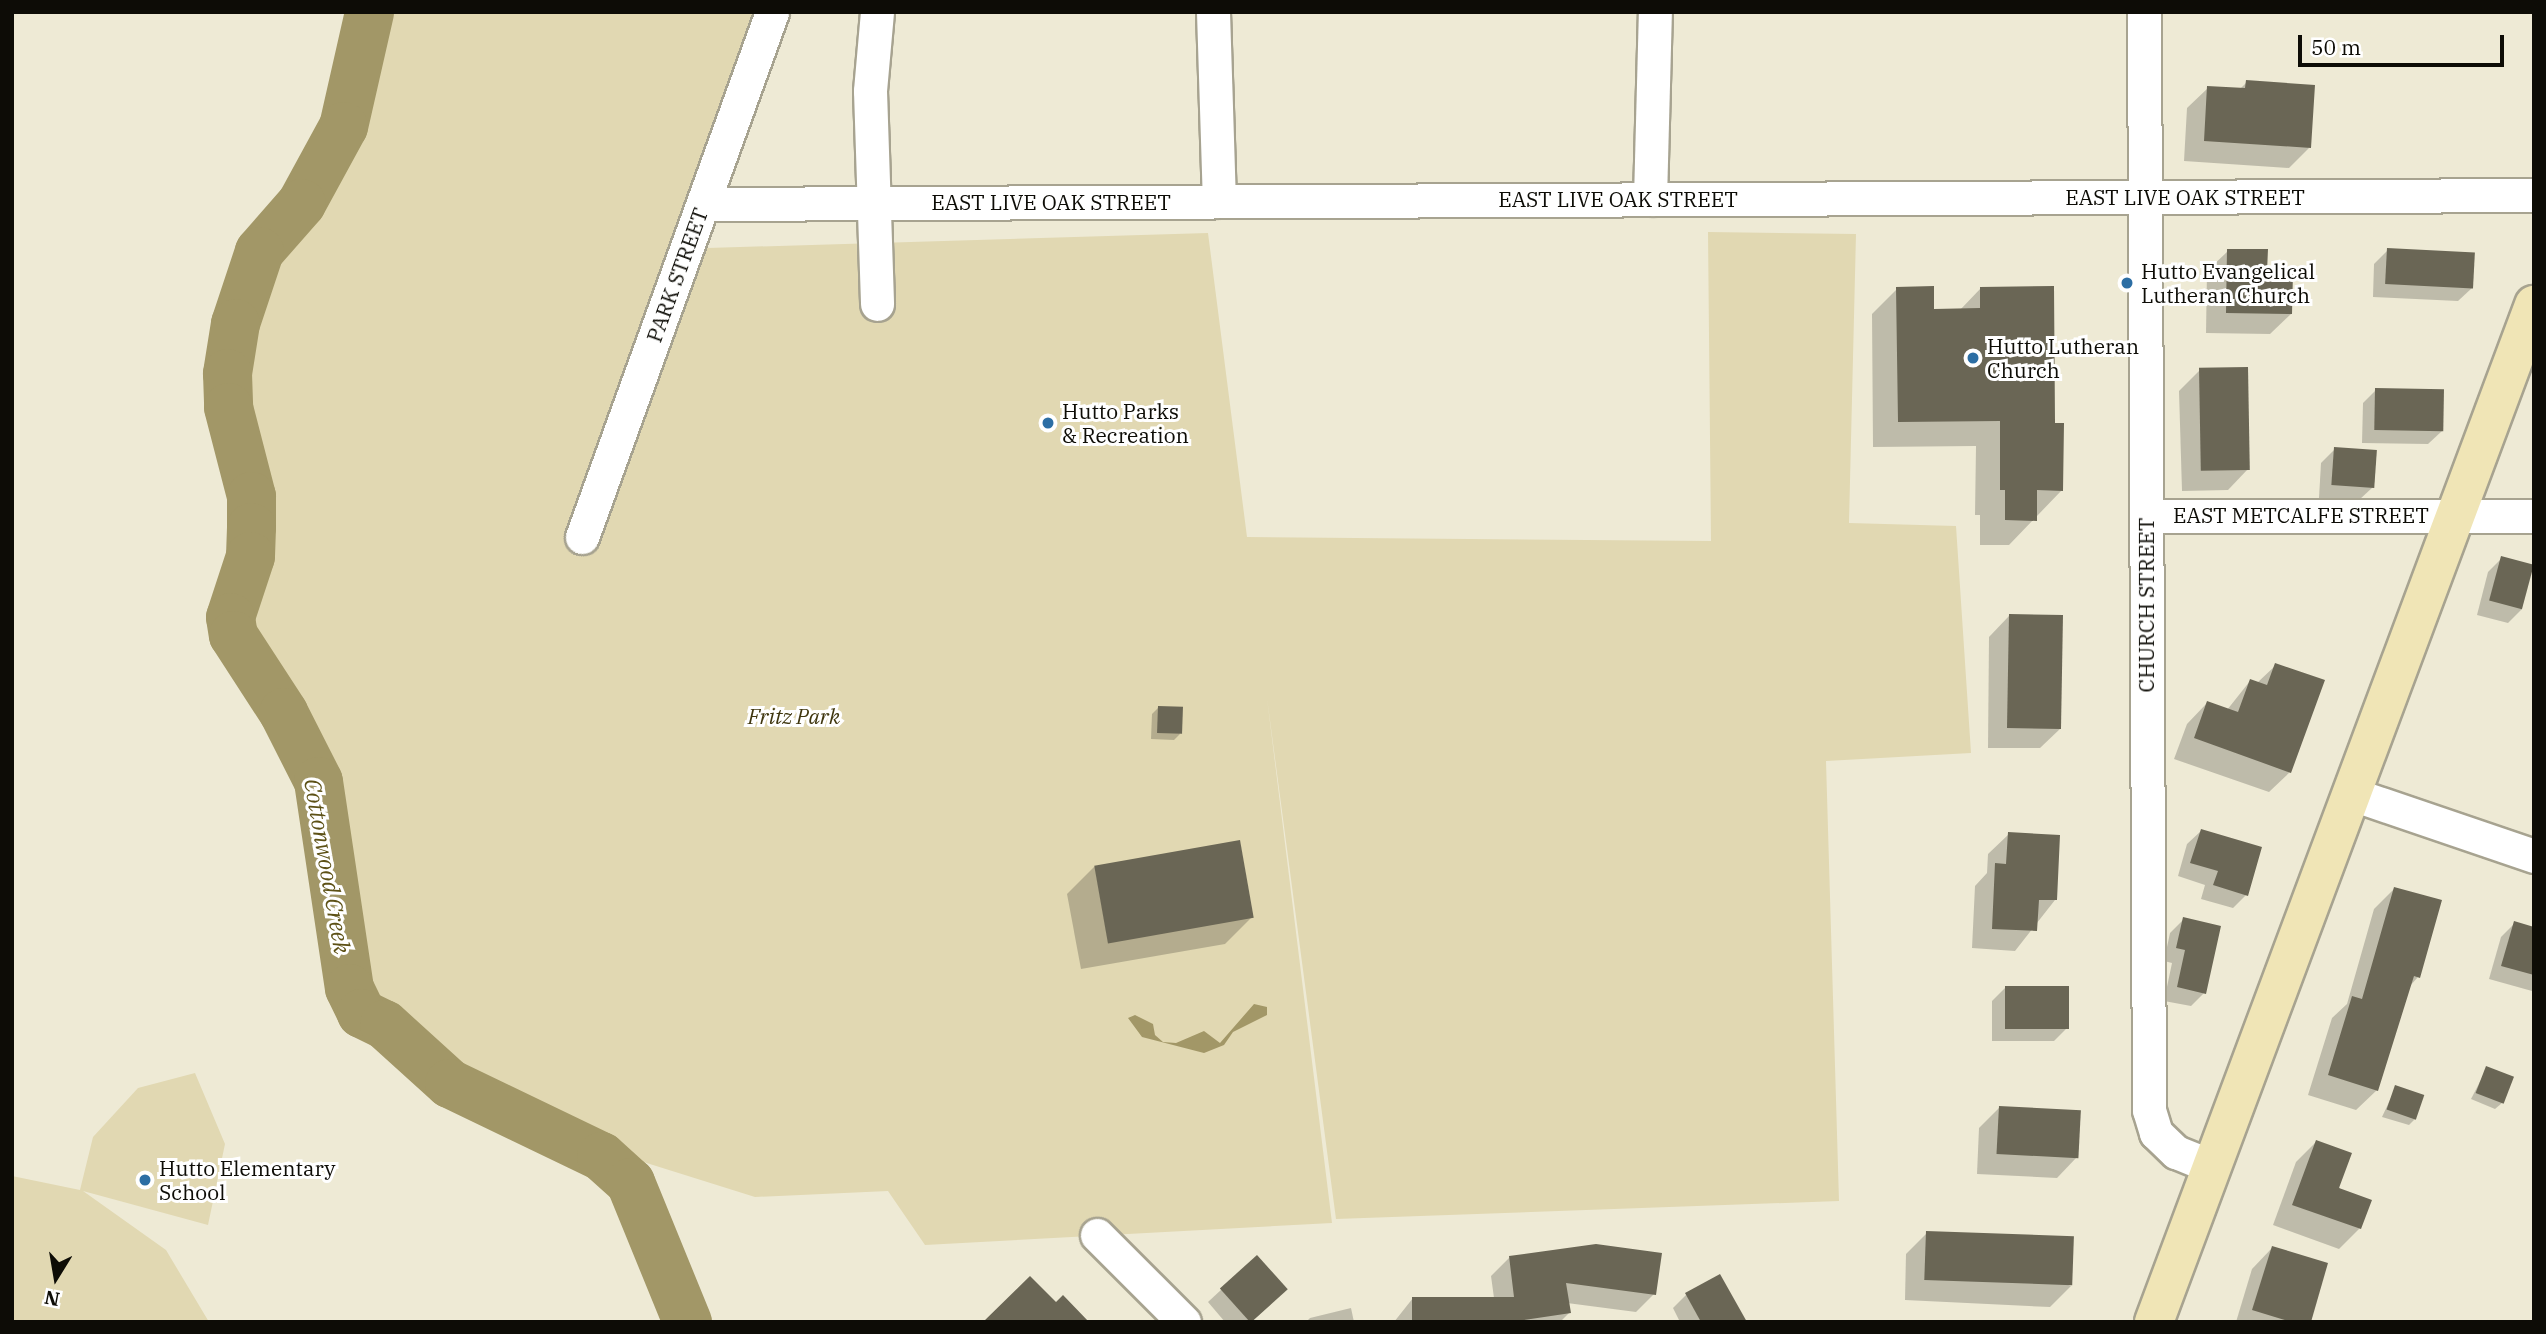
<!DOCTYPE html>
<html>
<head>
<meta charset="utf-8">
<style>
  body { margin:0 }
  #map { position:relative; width:2546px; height:1334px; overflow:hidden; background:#eeead5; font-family:"IBM Plex Serif",serif }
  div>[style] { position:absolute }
  .green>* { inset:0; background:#e1d8b2 }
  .water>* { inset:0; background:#a29767 }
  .shadow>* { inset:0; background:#0003 }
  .river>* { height:49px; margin:-24.5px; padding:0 24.5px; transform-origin:24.5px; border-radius:24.5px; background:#a29767 }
  .building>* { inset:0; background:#6a6655; transform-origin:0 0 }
  .roads { filter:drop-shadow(2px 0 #a7a390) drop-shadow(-2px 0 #a7a390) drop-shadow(0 2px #a7a390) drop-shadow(0 -2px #a7a390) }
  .minor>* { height:33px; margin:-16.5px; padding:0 16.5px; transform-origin:16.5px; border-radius:16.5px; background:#fff }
  .major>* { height:38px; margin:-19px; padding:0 19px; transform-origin:19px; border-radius:19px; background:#f0e5b6 }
  .dots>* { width:19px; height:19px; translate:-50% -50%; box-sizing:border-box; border:4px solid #fff; border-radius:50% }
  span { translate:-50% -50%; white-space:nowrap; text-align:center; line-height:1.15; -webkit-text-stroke:6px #fff; paint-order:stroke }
  .street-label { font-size:21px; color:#0d0c06 }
  .poi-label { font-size:21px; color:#0d0c06 }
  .left { translate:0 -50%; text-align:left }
  .park-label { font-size:21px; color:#3f360e; font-style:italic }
  .water-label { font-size:23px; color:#5d5116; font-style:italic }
  .frame { position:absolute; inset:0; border:14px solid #0d0c06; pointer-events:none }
  .north { position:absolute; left:21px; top:1243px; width:70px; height:70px; -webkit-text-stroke:5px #fff; paint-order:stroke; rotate:191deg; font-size:19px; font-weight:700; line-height:28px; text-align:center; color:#0d0c06 }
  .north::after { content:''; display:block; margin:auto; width:24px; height:32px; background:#0d0c06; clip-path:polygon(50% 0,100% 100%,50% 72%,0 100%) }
  .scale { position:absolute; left:2298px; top:35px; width:206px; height:32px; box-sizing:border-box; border:4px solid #0d0c06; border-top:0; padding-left:9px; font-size:21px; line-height:24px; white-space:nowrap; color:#0d0c06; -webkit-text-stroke:5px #fff; paint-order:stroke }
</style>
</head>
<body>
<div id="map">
  <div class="green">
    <div style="clip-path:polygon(371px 12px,759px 12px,675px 249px,1208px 233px,1247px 537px,1711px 541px,1708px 232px,1856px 234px,1849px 523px,1956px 526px,1971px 753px,1826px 761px,1839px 1201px,1336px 1219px,1267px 698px,1332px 1223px,925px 1245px,888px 1191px,755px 1197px,452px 1102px,331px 1000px,298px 727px,236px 639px,250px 510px,225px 392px,235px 298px,312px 164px,361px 58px)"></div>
    <div style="clip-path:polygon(195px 1073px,225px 1144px,208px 1225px,83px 1191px,166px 1250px,209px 1322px,12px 1322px,12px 1176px,80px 1190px,93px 1137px,138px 1088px)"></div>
  </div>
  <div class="water">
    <div style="clip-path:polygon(1254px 1004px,1267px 1007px,1267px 1015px,1233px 1032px,1224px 1045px,1204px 1053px,1142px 1037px,1128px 1018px,1135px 1015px,1153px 1024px,1155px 1035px,1163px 1042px,1176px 1043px,1204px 1031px,1220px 1043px)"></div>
  </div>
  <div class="shadow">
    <div style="clip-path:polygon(2247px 82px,2309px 148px,2289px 168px,2184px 161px,2187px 108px,2208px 88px,2239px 90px)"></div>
    <div style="clip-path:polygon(2388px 250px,2472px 288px,2458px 301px,2373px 297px,2374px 264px)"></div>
    <div style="clip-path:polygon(2228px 251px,2265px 274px,2291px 314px,2270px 334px,2206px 333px,2207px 271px)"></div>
    <div style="clip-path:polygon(1981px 288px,2053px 424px,2062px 490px,2009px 545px,1980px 545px,1980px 515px,1975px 515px,1976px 446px,1873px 447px,1872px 314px,1897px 289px,1933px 311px,1959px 311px)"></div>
    <div style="clip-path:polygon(2200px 370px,2248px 469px,2228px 490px,2182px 491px,2179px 391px)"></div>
    <div style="clip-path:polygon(2376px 390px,2442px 431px,2428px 444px,2362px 443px,2363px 403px)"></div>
    <div style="clip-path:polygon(2335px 449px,2373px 487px,2359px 500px,2319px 498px,2321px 463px)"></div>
    <div style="clip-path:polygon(2502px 558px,2522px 609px,2508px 623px,2477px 615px,2488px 572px)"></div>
    <div style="clip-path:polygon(2009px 616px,2061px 728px,2040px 748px,1988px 748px,1989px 637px)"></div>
    <div style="clip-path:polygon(2276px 665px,2290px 772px,2269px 792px,2174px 759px,2187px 724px,2207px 703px,2227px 710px,2250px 681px,2257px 683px)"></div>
    <div style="clip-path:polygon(1158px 708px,1180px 734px,1174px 740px,1151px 739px,1152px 714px)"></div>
    <div style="clip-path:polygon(2201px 831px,2246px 895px,2233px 908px,2201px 899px,2205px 885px,2178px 876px,2187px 844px)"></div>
    <div style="clip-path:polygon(2009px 834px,2055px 900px,2015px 951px,1972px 948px,1975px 886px,1987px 873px,1988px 854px)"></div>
    <div style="clip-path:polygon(1094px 867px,1252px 917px,1225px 944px,1081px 969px,1067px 894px)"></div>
    <div style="clip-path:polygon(2394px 889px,2418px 977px,2409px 987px,2377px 1090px,2356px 1110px,2308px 1095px,2332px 1018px,2347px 1004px,2374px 909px)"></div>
    <div style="clip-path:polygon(2184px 919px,2204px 993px,2191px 1006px,2164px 1001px,2172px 963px,2164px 961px,2170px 933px)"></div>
    <div style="clip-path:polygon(2515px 923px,2534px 929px,2532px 991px,2489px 979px,2501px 937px)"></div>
    <div style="clip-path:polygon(2005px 988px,2068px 1027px,2054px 1041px,1992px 1041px,1992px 1001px)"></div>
    <div style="clip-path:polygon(2487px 1068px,2502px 1103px,2495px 1109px,2471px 1099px)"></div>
    <div style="clip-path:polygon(2396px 1087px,2415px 1119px,2409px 1125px,2382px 1117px)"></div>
    <div style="clip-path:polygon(1999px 1108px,2077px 1157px,2057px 1178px,1977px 1174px,1979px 1128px)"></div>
    <div style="clip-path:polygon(2316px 1142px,2360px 1228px,2339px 1249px,2273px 1225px,2296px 1162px)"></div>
    <div style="clip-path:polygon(1927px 1233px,2071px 1286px,2050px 1307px,1905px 1300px,1906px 1254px)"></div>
    <div style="clip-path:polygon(2272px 1248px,2309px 1322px,2236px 1322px,2252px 1269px)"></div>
    <div style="clip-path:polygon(1510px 1257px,1654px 1294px,1636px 1312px,1567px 1303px,1569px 1313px,1560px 1322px,1394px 1322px,1413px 1298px,1494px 1298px,1491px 1276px)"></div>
    <div style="clip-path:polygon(1222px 1289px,1272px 1303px,1251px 1322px,1225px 1322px,1208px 1302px)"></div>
    <div style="clip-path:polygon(1686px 1295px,1745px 1322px,1680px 1322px,1673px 1308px)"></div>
    <div style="clip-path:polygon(1351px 1308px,1354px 1322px,1306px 1322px,1310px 1318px)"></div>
  </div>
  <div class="river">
    <div style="left:369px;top:12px;width:117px;rotate:102.8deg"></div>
    <div style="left:343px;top:126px;width:88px;rotate:118.6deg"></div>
    <div style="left:301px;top:203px;width:64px;rotate:131.2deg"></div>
    <div style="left:259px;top:251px;width:76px;rotate:108.4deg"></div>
    <div style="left:235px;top:323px;width:51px;rotate:99.1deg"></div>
    <div style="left:227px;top:373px;width:34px;rotate:88deg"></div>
    <div style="left:228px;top:407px;width:92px;rotate:75.5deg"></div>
    <div style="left:251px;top:496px;width:31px;rotate:90deg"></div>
    <div style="left:251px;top:527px;width:29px;rotate:92deg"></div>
    <div style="left:250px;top:556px;width:64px;rotate:108.2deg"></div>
    <div style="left:230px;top:617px;width:18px;rotate:81deg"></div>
    <div style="left:233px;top:635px;width:92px;rotate:57deg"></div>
    <div style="left:283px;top:712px;width:77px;rotate:63.1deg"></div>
    <div style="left:318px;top:781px;width:209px;rotate:81.5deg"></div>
    <div style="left:349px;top:988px;width:28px;rotate:64deg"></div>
    <div style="left:361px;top:1013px;width:25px;rotate:26deg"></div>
    <div style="left:384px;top:1024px;width:88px;rotate:42.2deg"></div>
    <div style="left:449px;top:1083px;width:169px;rotate:25.7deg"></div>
    <div style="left:601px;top:1156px;width:39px;rotate:42deg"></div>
    <div style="left:630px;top:1182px;width:151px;rotate:67.8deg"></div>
  </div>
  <div class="building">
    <div style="clip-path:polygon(2246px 80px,2315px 85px,2311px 148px,2204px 141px,2207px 86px,2245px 88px)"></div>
    <div style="left:2387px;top:248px;width:88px;height:36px;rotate:3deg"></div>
    <div style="clip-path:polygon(2227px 249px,2268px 249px,2267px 272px,2293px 272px,2292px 314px,2226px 313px)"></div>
    <div style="clip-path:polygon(1934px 286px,1934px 309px,1980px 308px,1980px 287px,2054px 286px,2055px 423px,2064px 423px,2063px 491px,2037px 490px,2037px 521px,2005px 520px,2005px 490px,2000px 490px,2000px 421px,1898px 422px,1896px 287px)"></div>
    <div style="left:2248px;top:367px;width:103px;height:49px;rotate:89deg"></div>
    <div style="left:2375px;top:388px;width:69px;height:42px;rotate:1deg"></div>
    <div style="left:2334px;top:447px;width:43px;height:38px;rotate:4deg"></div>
    <div style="left:2501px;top:556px;width:34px;height:46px;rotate:15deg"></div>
    <div style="left:2009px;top:614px;width:54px;height:114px;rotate:1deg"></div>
    <div style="clip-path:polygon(2275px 663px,2325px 680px,2291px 773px,2194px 738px,2207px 701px,2238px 712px,2250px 679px,2267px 685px)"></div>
    <div style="left:1158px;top:706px;width:25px;height:27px;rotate:2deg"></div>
    <div style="clip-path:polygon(2201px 829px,2262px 847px,2248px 896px,2213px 885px,2218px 871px,2190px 863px)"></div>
    <div style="clip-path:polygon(2008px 832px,2060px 835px,2057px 900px,2039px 900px,2037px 931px,1992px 929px,1995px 863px,2006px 864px)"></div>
    <div style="left:1240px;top:840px;width:79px;height:148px;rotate:80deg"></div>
    <div style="clip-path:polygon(2394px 887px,2442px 900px,2420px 978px,2414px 976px,2378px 1091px,2328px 1075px,2352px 996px,2362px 999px)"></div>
    <div style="clip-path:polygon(2183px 917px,2221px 926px,2206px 994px,2177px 987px,2185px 950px,2176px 948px)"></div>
    <div style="clip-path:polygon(2514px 921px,2534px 927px,2534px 975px,2501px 966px)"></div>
    <div style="left:2005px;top:986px;width:64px;height:43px"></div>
    <div style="left:2486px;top:1066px;width:30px;height:29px;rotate:21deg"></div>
    <div style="left:2395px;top:1085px;width:31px;height:26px;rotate:19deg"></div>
    <div style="left:1999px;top:1106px;width:82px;height:48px;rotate:3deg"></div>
    <div style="clip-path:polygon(2316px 1140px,2352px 1153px,2339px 1188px,2372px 1200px,2361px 1229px,2292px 1205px)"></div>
    <div style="left:1926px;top:1231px;width:148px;height:49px;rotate:2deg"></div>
    <div style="clip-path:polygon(1596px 1244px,1662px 1253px,1656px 1295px,1566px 1283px,1571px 1313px,1510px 1322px,1412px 1322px,1412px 1297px,1514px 1297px,1509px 1256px)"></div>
    <div style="clip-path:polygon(2272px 1246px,2328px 1263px,2311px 1322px,2291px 1322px,2252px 1310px)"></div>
    <div style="left:1257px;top:1255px;width:46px;height:50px;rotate:48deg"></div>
    <div style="clip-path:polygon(1720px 1274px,1747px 1322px,1701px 1322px,1685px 1293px)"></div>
    <div style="clip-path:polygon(1030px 1276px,1056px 1302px,1063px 1295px,1089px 1322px,983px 1322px)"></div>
  </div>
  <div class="roads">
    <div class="minor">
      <div style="left:877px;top:12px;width:79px;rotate:95.1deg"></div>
      <div style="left:870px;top:91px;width:213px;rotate:88.1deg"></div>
      <div style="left:1213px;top:12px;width:189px;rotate:88.2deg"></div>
      <div style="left:2144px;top:12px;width:1098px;rotate:89.74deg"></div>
      <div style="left:2149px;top:1110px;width:24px;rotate:73deg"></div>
      <div style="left:2156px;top:1133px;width:28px;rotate:44deg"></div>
      <div style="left:2176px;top:1152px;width:37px;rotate:22deg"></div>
      <div style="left:1650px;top:199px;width:187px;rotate:-88.5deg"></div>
      <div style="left:703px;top:204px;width:1831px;rotate:-0.28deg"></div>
      <div style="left:2146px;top:516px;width:388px"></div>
      <div style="left:582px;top:537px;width:558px;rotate:-70.1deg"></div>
      <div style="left:2352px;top:794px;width:192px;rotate:18.8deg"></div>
      <div style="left:1097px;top:1235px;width:123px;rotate:45deg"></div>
    </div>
    <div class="major">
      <div style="left:2154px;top:1322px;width:1086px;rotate:-69.51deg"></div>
    </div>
  </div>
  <div class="dots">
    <div style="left:2127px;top:283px;background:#2c6ea4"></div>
    <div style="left:1973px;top:358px;background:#2c6ea4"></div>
    <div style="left:1048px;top:423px;background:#2c6ea4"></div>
    <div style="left:145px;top:1180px;background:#2c6ea4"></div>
  </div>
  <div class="street-label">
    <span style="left:2185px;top:197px">EAST LIVE OAK STREET</span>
    <span style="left:1618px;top:199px">EAST LIVE OAK STREET</span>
    <span style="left:1051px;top:202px">EAST LIVE OAK STREET</span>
    <span style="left:677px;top:275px;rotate:-70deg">PARK STREET</span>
    <span style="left:2301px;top:515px">EAST METCALFE STREET</span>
    <span style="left:2146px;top:605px;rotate:-90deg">CHURCH STREET</span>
  </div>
  <div class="poi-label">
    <span class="left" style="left:2141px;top:283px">Hutto Evangelical<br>Lutheran Church</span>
    <span class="left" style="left:1987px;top:358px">Hutto Lutheran<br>Church</span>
    <span class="left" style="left:1062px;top:423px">Hutto Parks<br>&amp; Recreation</span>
    <span class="left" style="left:159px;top:1180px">Hutto Elementary<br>School</span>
  </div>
  <div class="park-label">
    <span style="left:794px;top:716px">Fritz Park</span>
  </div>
  <div class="water-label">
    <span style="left:328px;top:866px;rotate:80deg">Cottonwood Creek</span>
  </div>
  <div class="frame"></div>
  <div class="north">N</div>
  <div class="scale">50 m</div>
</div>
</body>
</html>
